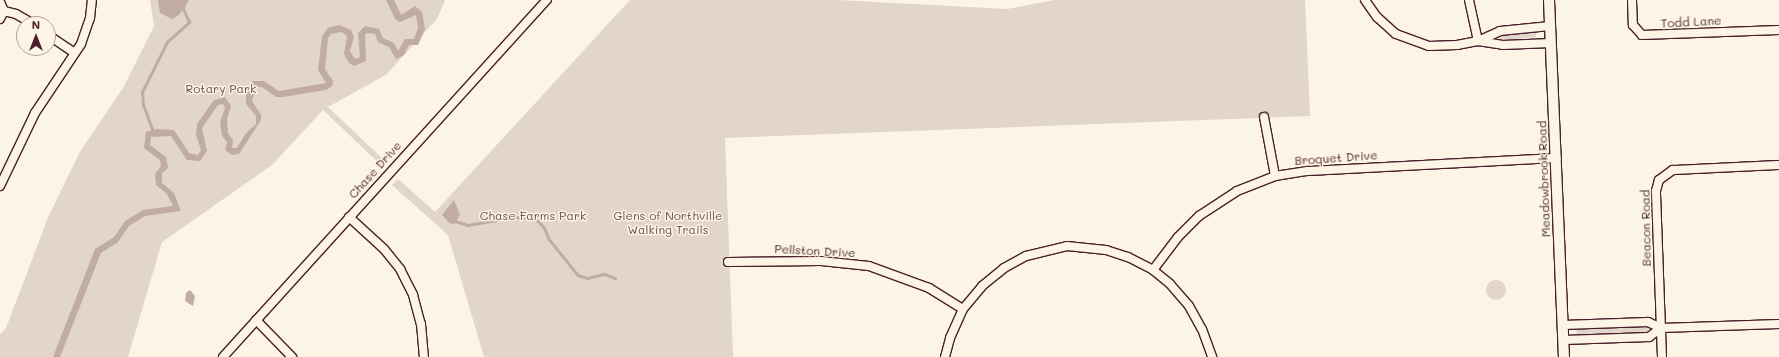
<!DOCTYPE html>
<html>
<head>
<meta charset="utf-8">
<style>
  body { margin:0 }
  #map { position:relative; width:1779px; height:357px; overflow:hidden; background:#fcf5e5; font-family:Mali,sans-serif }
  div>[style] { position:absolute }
  .green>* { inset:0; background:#e2d5ca }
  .round { border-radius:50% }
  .water>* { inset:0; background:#c0aca5 }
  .stream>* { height:2.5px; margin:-1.25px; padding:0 1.25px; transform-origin:1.25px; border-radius:1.25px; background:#c0aca5 }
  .roads { filter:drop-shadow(1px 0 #4a1f2b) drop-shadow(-1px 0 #4a1f2b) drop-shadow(0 1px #4a1f2b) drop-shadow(0 -1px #4a1f2b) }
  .minor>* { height:8px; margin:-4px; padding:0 4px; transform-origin:4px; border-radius:4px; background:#fcf5e5 }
  .tertiary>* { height:10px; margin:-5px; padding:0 5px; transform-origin:5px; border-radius:5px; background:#fcf5e5 }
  span { translate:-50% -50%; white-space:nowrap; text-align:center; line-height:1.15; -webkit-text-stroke:3px #fcf5e5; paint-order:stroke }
  .street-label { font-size:12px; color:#4a1f2b }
  .park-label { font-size:12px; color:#704c53 }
  .north { position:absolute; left:16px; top:16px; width:40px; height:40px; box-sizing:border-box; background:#fcf5e5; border:1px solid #b59f9b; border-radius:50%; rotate:0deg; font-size:11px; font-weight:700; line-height:16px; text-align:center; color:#4a1f2b }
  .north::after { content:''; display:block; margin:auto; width:14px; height:18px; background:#4a1f2b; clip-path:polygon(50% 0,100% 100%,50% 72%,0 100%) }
</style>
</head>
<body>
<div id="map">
  <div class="green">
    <div style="clip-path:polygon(150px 0,445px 0,437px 19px,386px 75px,328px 107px,385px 161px,381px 165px,323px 110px,272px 165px,162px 242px,128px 357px,0 357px,0 334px,6px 328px,49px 215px,81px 150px,123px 88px,154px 26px)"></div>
    <div style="clip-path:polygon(630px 0,838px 0,1007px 9px,1055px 0,1305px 0,1310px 116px,725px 138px,733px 357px,484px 357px,448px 235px,392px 185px,398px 179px,435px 212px)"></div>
    <div style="clip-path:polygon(1528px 32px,1536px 33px,1536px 37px,1505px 40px,1501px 38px,1504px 34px)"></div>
    <div class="round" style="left:1486px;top:280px;width:20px;height:20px"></div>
    <div style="clip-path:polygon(1645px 325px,1649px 329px,1645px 334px,1579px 336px,1576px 332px,1579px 328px)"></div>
  </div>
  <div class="water">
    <div style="clip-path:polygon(158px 0,189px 0,179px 15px,172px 19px,160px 13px)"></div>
    <div style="clip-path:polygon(386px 0,394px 0,401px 15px,415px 6px,422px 12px,425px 29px,418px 45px,409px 45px,404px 55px,396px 59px,389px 47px,378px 42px,375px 34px,367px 33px,365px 35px,366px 61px,354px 66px,349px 63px,344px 54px,347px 36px,341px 32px,331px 34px,328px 38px,325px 69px,333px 81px,332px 86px,326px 90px,283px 97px,276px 97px,262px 87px,256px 87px,252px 101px,261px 115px,261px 120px,239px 154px,232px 155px,225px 150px,227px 142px,222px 136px,220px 122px,225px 108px,223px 104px,218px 105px,202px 128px,207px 151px,200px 161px,187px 160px,171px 136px,151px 137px,150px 145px,166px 157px,168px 168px,162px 173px,162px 183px,174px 193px,181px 211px,145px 216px,129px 226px,118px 242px,101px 253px,60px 357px,53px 357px,95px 249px,114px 237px,125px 221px,143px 210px,173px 206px,167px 194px,156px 185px,155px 174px,161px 166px,160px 160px,144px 148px,146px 132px,157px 129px,174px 130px,189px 153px,198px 155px,201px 150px,196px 135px,197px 124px,214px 100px,225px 97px,231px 106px,227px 119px,228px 133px,233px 140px,232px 148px,237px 148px,246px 133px,256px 124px,256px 116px,246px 104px,246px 91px,253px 81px,264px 81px,279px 91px,326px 83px,318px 70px,322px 36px,328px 28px,339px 25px,351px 30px,354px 37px,350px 51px,355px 59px,360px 57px,358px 33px,365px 26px,379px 29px,383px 38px,394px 43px,398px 51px,405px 39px,414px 39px,418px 28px,416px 15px,400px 22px,395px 19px)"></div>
    <div style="clip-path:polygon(454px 200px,460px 215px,454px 224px,449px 223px,442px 215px)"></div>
    <div style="clip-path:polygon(190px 290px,195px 296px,193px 306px,185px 301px,186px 293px)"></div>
  </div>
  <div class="stream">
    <div style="left:153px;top:132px;width:29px;rotate:-110deg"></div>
    <div style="left:143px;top:105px;width:13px;rotate:-94deg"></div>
    <div style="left:142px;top:92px;width:56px;rotate:-63.4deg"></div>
    <div style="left:167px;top:42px;width:30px;rotate:-42deg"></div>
    <div style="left:189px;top:22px;width:14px;rotate:-115deg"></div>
    <div style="left:183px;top:9px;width:9px;rotate:-84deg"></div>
    <div style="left:455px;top:221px;width:14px;rotate:17deg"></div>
    <div style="left:468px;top:225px;width:47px;rotate:-9.9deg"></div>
    <div style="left:514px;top:217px;width:21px;rotate:3deg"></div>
    <div style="left:535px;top:218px;width:13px;rotate:45deg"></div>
    <div style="left:544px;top:227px;width:13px;rotate:67deg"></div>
    <div style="left:549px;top:239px;width:46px;rotate:51.1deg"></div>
    <div style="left:578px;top:275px;width:9px;rotate:18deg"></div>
    <div style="left:587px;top:278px;width:18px;rotate:-13deg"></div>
    <div style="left:605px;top:274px;width:11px;rotate:22deg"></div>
  </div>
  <div class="roads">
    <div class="minor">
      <div style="left:1365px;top:0;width:21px;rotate:55deg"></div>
      <div style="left:1377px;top:17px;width:25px;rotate:42deg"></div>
      <div style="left:1396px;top:34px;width:35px;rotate:20deg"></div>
      <div style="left:1429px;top:46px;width:28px;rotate:-2deg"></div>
      <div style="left:1457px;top:45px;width:21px;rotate:-11deg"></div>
      <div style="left:1478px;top:41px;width:24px;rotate:-24deg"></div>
      <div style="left:1500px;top:31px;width:50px;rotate:-5.7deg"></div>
      <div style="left:1469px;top:0;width:42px;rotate:77.6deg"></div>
      <div style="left:1632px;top:0;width:25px;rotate:88deg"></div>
      <div style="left:1633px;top:25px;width:13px;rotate:48deg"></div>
      <div style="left:1642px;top:35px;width:137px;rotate:-2.1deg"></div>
      <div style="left:0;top:2px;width:10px;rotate:66deg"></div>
      <div style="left:4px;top:11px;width:9px;rotate:117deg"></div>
      <div style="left:4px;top:11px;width:12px;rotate:14deg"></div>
      <div style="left:16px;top:14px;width:20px;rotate:30deg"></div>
      <div style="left:48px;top:35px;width:32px;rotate:34deg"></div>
      <div style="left:1478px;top:41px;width:25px;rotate:9deg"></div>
      <div style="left:1503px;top:45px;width:48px;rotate:-2.4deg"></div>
      <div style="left:1264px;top:117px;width:60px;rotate:79.4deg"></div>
      <div style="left:0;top:186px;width:81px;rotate:-64.4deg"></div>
      <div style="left:35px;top:113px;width:83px;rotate:-56.3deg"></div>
      <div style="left:81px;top:44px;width:28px;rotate:-71deg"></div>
      <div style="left:90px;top:18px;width:18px;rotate:-84deg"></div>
      <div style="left:349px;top:217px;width:47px;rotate:42.4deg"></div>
      <div style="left:384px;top:249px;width:26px;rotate:51deg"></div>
      <div style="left:400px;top:269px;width:29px;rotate:63deg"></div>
      <div style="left:413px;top:295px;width:30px;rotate:75deg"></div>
      <div style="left:421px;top:324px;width:33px;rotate:85deg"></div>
      <div style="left:728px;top:262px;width:93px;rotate:-0.6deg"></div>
      <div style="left:821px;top:261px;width:48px;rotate:5.9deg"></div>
      <div style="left:869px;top:266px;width:64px;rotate:20.1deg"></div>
      <div style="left:929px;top:288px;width:40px;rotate:32deg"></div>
      <div style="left:1153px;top:270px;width:41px;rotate:-52.9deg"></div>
      <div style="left:1178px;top:237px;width:30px;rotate:-45deg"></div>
      <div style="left:1199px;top:216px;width:45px;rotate:-33.3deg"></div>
      <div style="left:1237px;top:191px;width:41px;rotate:-21.5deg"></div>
      <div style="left:1275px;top:176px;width:33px;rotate:-9deg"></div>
      <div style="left:1308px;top:171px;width:249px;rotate:-3deg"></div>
      <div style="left:256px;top:320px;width:52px;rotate:45.8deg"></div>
      <div style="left:1563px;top:325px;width:85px;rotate:-2deg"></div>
      <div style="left:1648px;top:322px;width:14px;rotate:25deg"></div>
      <div style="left:1661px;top:328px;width:118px;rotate:-1.9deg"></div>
      <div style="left:1564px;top:340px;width:85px;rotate:-2deg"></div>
      <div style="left:1649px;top:337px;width:15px;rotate:-37deg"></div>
      <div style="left:223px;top:357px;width:482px;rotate:-47.8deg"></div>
      <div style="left:945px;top:357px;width:20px;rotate:-75deg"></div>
      <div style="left:950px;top:338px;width:32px;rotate:-66deg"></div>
      <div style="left:963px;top:309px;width:30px;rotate:-50deg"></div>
      <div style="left:982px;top:286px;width:28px;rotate:-39deg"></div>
      <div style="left:1004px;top:268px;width:25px;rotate:-29deg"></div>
      <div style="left:1026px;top:256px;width:42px;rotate:-13.7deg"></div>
      <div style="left:1067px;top:246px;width:39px;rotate:6deg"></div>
      <div style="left:1106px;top:250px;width:23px;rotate:18deg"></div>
      <div style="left:1128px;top:257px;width:28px;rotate:27deg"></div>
      <div style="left:1153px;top:270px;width:22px;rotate:39deg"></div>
      <div style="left:1170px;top:284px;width:29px;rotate:49deg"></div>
      <div style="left:1189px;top:306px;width:26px;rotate:61deg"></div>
      <div style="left:1202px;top:329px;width:30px;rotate:70deg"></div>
      <div style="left:1662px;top:357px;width:166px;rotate:-92.1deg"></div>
      <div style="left:1656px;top:191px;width:11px;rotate:-75deg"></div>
      <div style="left:1659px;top:180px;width:17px;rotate:-36deg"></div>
      <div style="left:1673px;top:170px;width:106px;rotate:-2.7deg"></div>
    </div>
    <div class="tertiary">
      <div style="left:1549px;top:0;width:357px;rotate:87.6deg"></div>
    </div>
  </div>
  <div class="street-label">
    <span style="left:1691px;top:22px;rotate:-3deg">Todd Lane</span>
    <span style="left:1336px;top:158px;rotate:-4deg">Broquet Drive</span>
    <span style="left:375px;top:170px;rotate:-48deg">Chase Drive</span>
    <span style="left:1544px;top:179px;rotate:-92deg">Meadowbrook Road</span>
    <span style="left:1646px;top:228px;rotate:-91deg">Beacon Road</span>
    <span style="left:815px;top:251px;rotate:3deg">Pellston Drive</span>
  </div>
  <div class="park-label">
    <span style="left:221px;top:89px">Rotary Park</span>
    <span style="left:533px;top:216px">Chase Farms Park</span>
    <span style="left:668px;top:223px">Glens of Northville<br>Walking Trails</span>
  </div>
  <div class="north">N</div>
</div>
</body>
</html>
